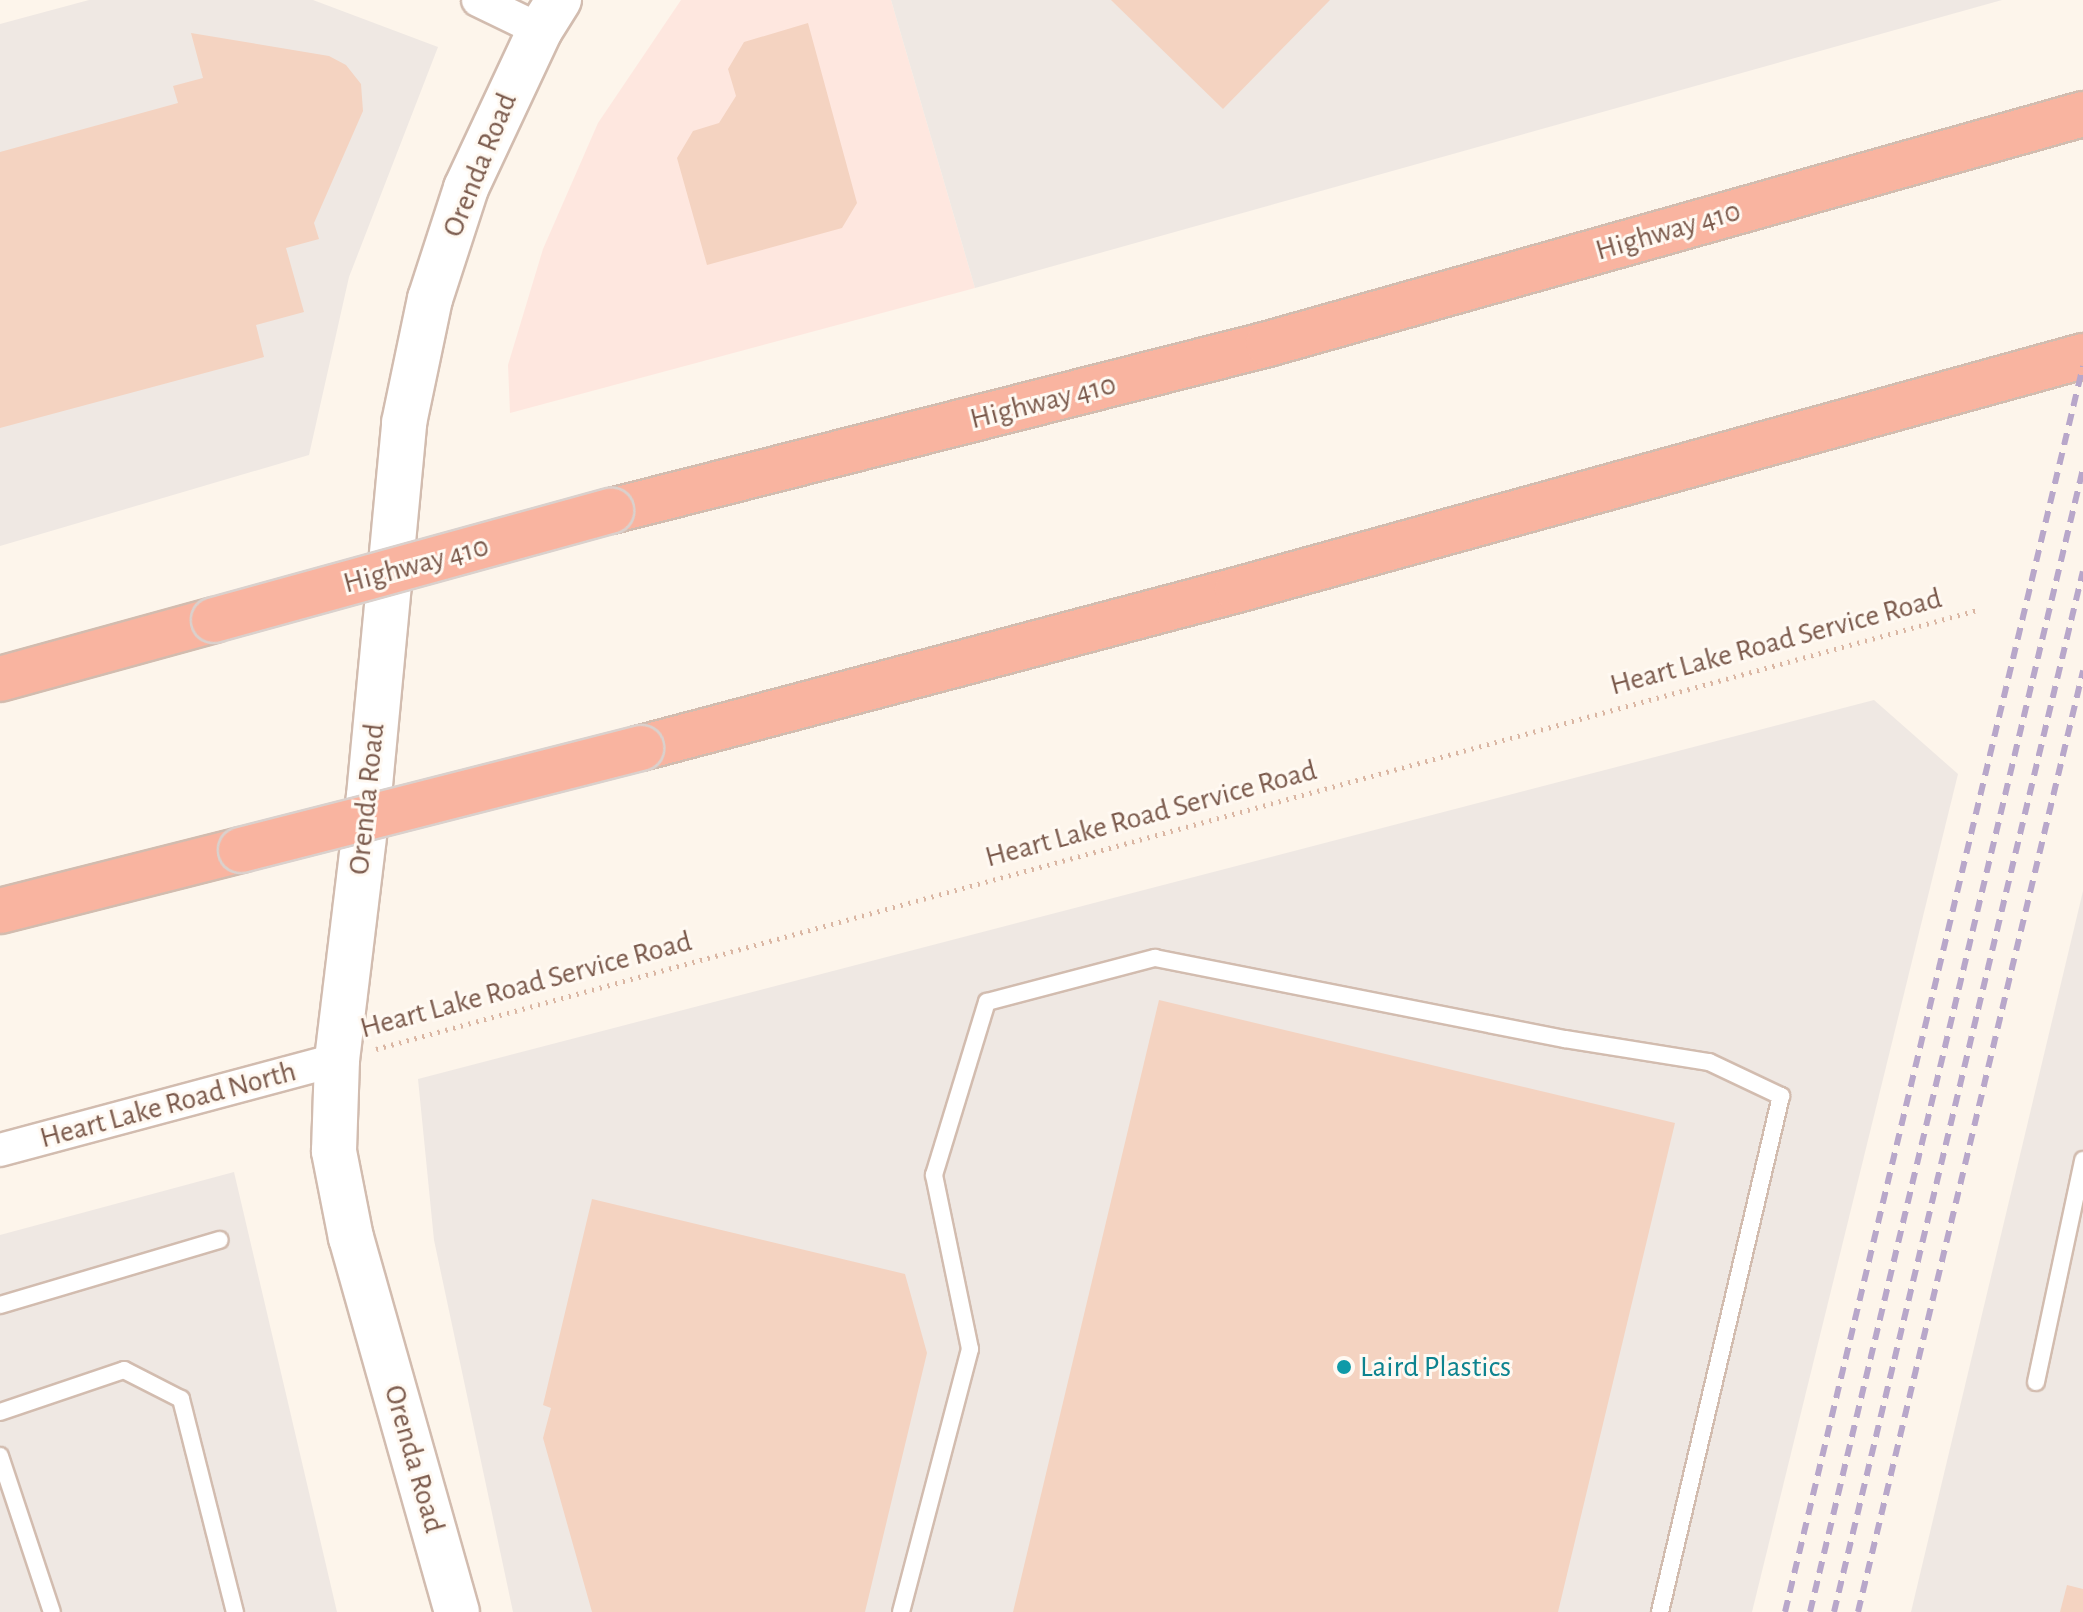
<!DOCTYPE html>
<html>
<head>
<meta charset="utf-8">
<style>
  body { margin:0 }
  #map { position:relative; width:2083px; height:1612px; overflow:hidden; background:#fdf5eb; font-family:"Alegreya Sans",sans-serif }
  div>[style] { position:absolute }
  .commercial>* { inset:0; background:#fee7df }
  .industrial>* { inset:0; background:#efe8e3 }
  .building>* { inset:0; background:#f4d3c1 }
  .path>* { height:5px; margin-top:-2.5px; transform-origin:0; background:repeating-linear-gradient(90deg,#dab6a3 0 2px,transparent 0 8px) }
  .roads { filter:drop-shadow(2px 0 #d2bcaf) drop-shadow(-2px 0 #d2bcaf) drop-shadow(0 2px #d2bcaf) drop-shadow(0 -2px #d2bcaf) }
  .lane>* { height:16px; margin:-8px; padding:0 8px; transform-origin:8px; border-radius:8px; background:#fff }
  .street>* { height:32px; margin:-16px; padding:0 16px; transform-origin:16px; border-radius:16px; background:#fff }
  .secondary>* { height:44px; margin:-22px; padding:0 22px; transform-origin:22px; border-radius:22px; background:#fff }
  .highway>* { height:44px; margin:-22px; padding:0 22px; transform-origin:22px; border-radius:22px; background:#f9b4a0 }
  .rail>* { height:6px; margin-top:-3px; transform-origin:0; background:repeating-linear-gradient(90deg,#b8a7ca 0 12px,transparent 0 20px) }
  .bridges { filter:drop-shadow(2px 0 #dad1cd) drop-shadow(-2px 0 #dad1cd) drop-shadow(0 2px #dad1cd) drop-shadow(0 -2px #dad1cd) }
  .highway-bridge>* { height:44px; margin:-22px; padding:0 22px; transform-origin:22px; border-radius:22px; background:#f9b4a0 }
  .dots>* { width:22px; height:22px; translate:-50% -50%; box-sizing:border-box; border:4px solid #fff9f2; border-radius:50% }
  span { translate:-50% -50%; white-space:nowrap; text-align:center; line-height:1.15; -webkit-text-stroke:6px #fff9f2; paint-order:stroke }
  .street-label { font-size:30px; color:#7b5a4c }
  .culture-label { font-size:30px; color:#0d838f }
  .left { translate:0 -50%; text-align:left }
</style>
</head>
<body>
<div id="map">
  <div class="commercial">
    <div style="clip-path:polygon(681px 0,891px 0,975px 288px,510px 413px,508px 365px,543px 249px,598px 123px)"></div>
  </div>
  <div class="industrial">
    <div style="clip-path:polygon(89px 0,313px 0,438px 47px,349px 277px,309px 455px,0 546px,0 24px)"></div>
    <div style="clip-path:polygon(891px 0,2002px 0,975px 288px)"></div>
    <div style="clip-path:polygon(1874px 700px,1958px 774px,1752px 1612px,513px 1612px,434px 1240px,418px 1079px)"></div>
    <div style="clip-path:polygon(2083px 891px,2083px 1612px,1911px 1612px)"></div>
    <div style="clip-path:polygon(234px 1172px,337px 1612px,0 1612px,0 1235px)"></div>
  </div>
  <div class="building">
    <div style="clip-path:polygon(1111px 0,1330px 0,1223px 109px)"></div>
    <div style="clip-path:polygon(808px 23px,857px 203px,842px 228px,707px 265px,677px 158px,693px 131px,719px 123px,736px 96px,728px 69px,744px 42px)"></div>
    <div style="clip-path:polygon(191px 33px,329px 56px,346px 65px,361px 84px,363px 111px,314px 223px,319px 239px,286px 248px,304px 312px,256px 325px,264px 357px,0 428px,0 152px,178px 103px,173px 86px,203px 78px)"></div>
    <div style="clip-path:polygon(1159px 1000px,1675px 1123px,1558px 1612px,1013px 1612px)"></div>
    <div style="clip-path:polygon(592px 1199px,905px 1274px,927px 1353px,865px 1612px,592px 1612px,543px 1438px,551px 1408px,543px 1405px)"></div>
    <div style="clip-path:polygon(2067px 1585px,2083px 1589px,2083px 1612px,2060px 1612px)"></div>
  </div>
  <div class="path">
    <div style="left:376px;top:1049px;width:1660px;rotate:-15.33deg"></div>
  </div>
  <div class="roads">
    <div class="lane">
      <div style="left:0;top:1305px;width:229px;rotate:-16.5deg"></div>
      <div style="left:2036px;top:1382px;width:227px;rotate:-78deg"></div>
      <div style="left:0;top:1412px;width:131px;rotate:-18.7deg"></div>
      <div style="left:124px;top:1370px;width:64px;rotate:27deg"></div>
      <div style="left:181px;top:1399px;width:220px;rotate:75.8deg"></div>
      <div style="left:0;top:1456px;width:164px;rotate:71.6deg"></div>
      <div style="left:901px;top:1612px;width:272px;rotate:-75.3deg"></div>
      <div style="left:970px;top:1349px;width:178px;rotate:-101.7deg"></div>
      <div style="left:934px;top:1175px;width:181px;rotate:-73deg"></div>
      <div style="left:987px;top:1002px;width:174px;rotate:-14.7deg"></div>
      <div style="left:1155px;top:958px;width:418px;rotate:11.2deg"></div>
      <div style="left:1565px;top:1039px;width:146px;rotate:9.1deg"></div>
      <div style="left:1709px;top:1062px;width:80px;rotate:25.3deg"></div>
      <div style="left:1781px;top:1096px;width:530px;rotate:103.2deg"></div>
    </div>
    <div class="street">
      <div style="left:478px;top:0;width:69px;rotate:25.8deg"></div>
      <div style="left:0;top:1150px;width:349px;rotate:-15deg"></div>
    </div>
    <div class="secondary">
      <div style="left:457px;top:1612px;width:389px;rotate:-105.8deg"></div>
      <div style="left:351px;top:1238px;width:89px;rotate:-101.1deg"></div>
      <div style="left:334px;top:1151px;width:91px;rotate:-88.1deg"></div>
      <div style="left:337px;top:1060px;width:266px;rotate:-83.1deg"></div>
      <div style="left:369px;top:796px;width:375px;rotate:-84.6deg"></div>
      <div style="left:404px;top:423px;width:127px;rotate:-78.2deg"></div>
      <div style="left:430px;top:299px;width:117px;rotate:-72deg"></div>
      <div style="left:466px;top:188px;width:174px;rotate:-64.9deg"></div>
      <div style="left:540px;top:30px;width:36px;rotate:-58deg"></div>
    </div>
    <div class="highway">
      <div style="left:611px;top:511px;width:678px;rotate:-14.26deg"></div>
      <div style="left:1268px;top:344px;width:847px;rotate:-15.76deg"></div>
      <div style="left:0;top:679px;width:222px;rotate:-15.4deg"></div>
      <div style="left:641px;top:748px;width:617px;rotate:-14.85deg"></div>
      <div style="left:1237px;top:590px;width:878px;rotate:-15.46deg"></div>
      <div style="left:0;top:911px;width:249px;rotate:-14.2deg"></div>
    </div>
  </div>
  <div class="rail">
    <div style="left:1785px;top:1612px;width:1281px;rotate:-76.55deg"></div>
    <div style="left:1810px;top:1612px;width:1175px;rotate:-76.57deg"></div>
    <div style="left:1834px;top:1612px;width:1070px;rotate:-76.55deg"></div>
    <div style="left:1858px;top:1612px;width:968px;rotate:-76.55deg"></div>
  </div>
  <div class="bridges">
    <div class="highway-bridge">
      <div style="left:214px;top:620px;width:412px;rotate:-15.4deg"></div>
      <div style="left:241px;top:850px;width:413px;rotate:-14.3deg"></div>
    </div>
  </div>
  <div class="dots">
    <div style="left:1344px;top:1367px;background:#0f9aa8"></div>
  </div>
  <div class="street-label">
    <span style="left:480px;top:165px;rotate:-68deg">Orenda Road</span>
    <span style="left:1668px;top:231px;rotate:-16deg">Highway 410</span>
    <span style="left:1043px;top:402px;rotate:-14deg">Highway 410</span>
    <span style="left:416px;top:565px;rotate:-15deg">Highway 410</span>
    <span style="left:1776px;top:642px;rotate:-15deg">Heart Lake Road Service Road</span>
    <span style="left:367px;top:799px;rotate:-84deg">Orenda Road</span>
    <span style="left:1151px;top:814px;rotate:-15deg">Heart Lake Road Service Road</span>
    <span style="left:526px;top:985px;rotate:-15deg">Heart Lake Road Service Road</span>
    <span style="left:168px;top:1105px;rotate:-15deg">Heart Lake Road North</span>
    <span style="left:414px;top:1459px;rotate:74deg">Orenda Road</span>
  </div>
  <div class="culture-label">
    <span class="left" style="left:1360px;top:1367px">Laird Plastics</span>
  </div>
</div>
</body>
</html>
